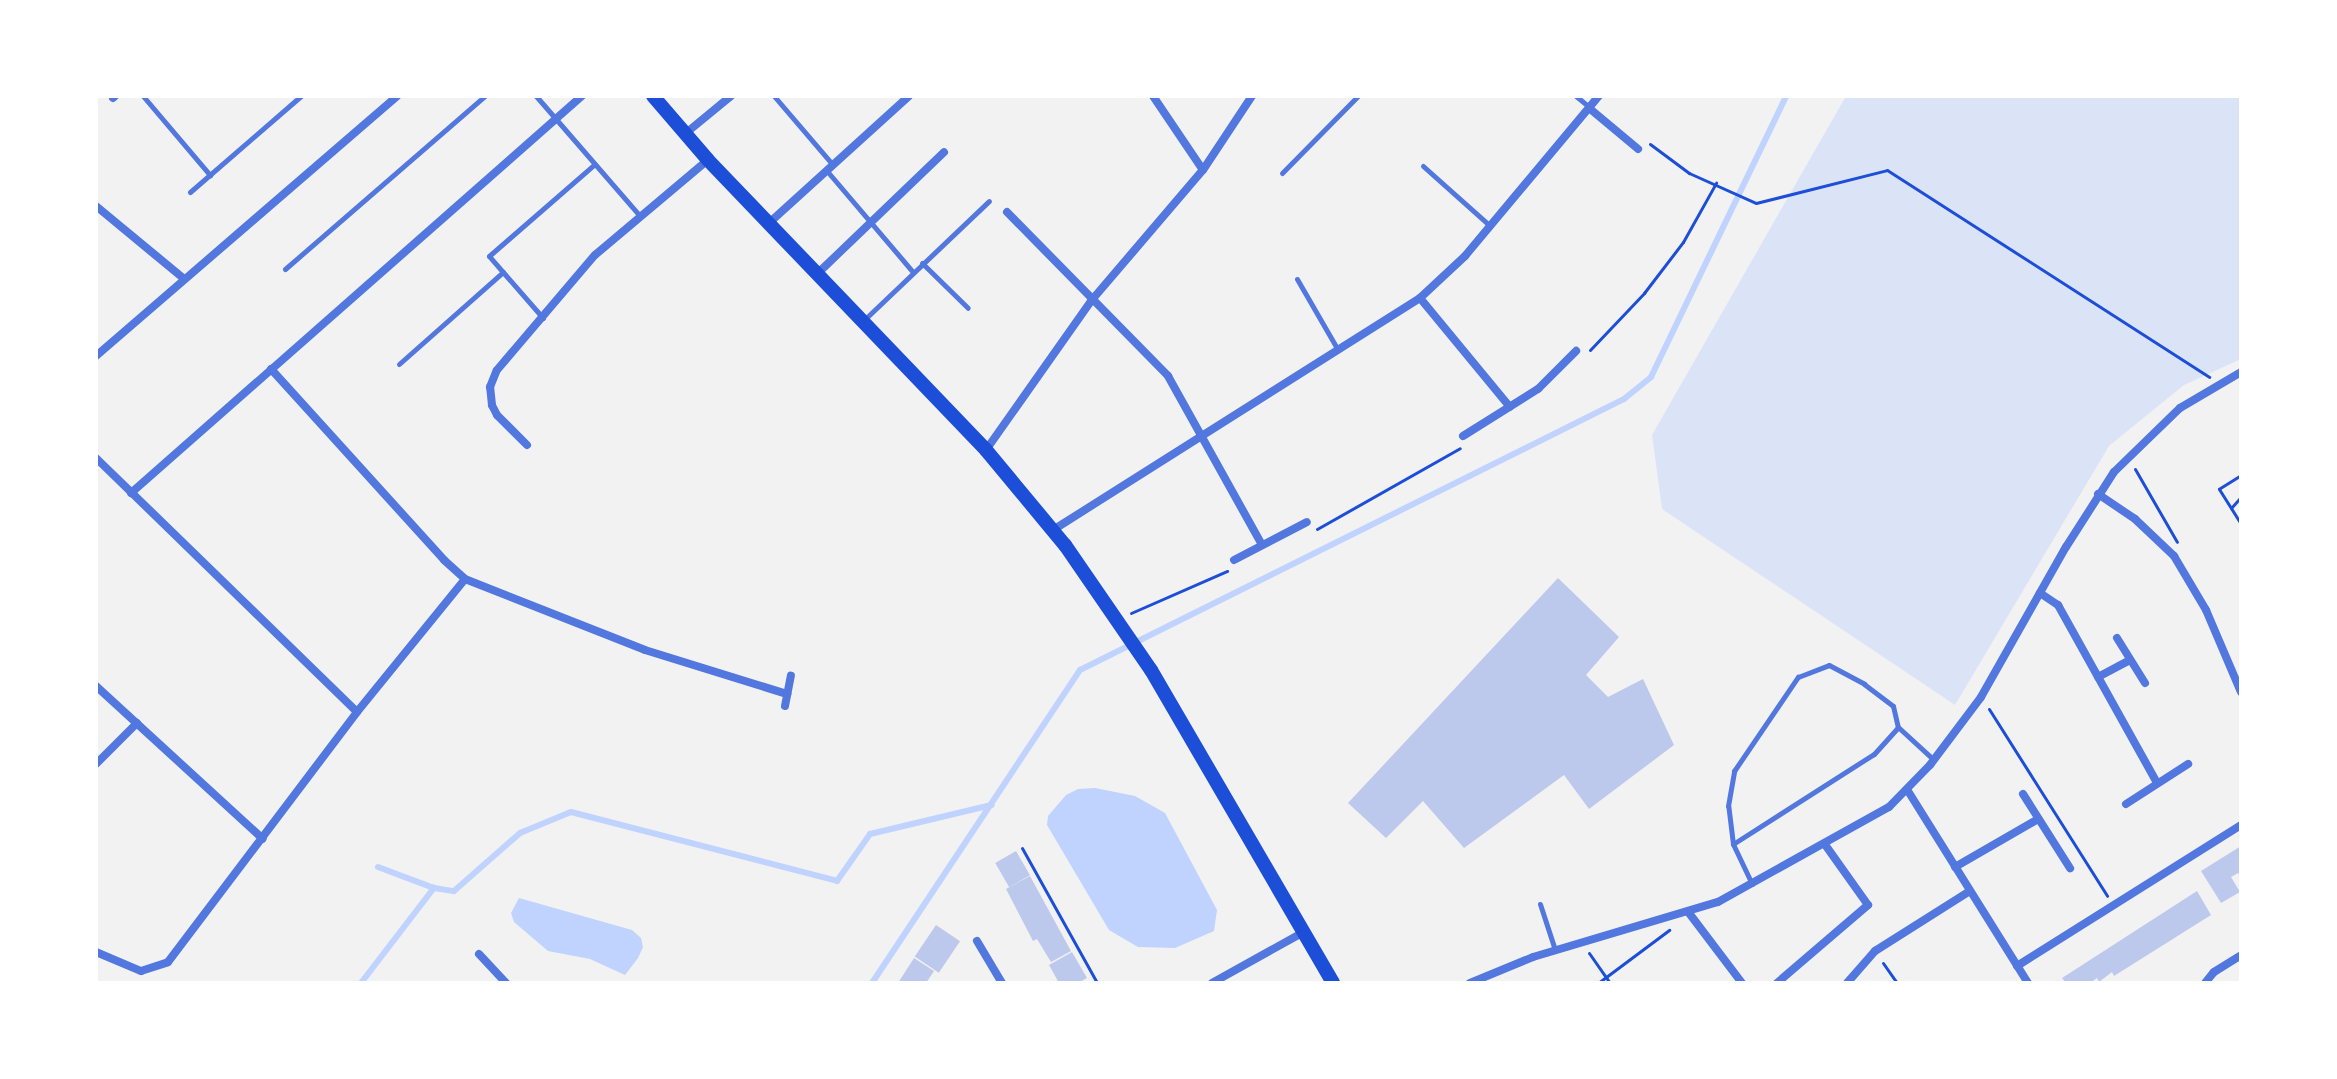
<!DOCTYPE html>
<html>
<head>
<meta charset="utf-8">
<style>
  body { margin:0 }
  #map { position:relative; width:2337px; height:1079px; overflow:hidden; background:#f2f2f2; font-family:"PT Serif",serif }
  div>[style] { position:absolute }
  .green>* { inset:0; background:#dbe4f7 }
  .water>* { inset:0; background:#bfd3fe }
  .stream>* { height:6px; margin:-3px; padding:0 3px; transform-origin:3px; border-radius:3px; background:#bfd3fe }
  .building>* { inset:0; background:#bdc9ec; transform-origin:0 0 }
  .path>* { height:3px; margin:-1.5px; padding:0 1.5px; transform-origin:1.5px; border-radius:1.5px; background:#1d4ed8 }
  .service>* { height:5px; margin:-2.5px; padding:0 2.5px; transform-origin:2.5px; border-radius:2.5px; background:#5277de }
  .minor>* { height:8px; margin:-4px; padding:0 4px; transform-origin:4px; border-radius:4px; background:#5277de }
  .primary>* { height:14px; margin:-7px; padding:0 7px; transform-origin:7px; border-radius:7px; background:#1d4ed8 }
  span { translate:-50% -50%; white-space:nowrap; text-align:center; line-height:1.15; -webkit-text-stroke:6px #fff; paint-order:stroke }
  .frame { position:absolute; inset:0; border:98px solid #fff; pointer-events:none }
</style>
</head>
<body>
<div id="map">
  <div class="green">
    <div style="clip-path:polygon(1846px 96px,2241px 96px,2241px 359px,2184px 385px,2109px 446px,1955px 705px,1662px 509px,1652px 435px)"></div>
  </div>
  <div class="water">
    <div style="clip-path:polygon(1095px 788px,1135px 796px,1165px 813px,1217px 910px,1214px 931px,1175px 948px,1138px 947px,1109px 930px,1047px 825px,1048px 816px,1066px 795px,1078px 789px)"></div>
    <div style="clip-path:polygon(519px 898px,632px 930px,641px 938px,643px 947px,638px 958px,625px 975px,590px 959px,548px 951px,514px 922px,511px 913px)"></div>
  </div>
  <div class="stream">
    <div style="left:378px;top:867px;width:60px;rotate:20.6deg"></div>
    <div style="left:434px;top:888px;width:20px;rotate:9deg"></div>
    <div style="left:454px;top:891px;width:88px;rotate:-41.3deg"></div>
    <div style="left:520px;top:833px;width:55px;rotate:-22.4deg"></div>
    <div style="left:571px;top:812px;width:275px;rotate:14.5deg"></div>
    <div style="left:837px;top:881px;width:57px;rotate:-54.9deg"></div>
    <div style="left:870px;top:834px;width:125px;rotate:-13.4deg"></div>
    <div style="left:361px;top:983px;width:120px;rotate:-52.5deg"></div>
    <div style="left:872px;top:983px;width:376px;rotate:-56.4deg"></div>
    <div style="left:1080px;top:670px;width:608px;rotate:-26.48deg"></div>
    <div style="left:1624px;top:399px;width:35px;rotate:-39deg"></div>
    <div style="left:1651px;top:377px;width:312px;rotate:-64.3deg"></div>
  </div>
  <div class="building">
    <div style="clip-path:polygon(1558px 578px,1619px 637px,1586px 675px,1608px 697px,1643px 679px,1674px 745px,1589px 809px,1564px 775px,1464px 848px,1423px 801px,1386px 838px,1348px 803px)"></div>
    <div style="clip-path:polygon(2241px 846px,2241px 878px,2238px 873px,2231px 877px,2240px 892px,2221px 903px,2201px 871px)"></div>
    <div style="left:1016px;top:851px;width:28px;height:24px;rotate:60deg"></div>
    <div style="clip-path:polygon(1030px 876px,1071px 951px,1051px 962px,1037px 939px,1033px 941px,1006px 889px)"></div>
    <div style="clip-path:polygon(2197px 891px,2211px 915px,2114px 976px,2112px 972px,2099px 982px,2097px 978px,2090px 983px,2066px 983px,2062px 978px)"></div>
    <div style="left:936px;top:925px;width:29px;height:38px;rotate:34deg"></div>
    <div style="clip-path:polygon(1072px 952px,1087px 978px,1078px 983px,1059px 983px,1049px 965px)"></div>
    <div style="clip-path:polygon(914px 958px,934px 971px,926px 983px,898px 983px)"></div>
  </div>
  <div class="path">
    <div style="left:1650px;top:144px;width:49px;rotate:36.6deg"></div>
    <div style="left:1689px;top:173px;width:73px;rotate:24.1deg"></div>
    <div style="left:1756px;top:203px;width:135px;rotate:-14.1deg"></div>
    <div style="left:1887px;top:170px;width:383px;rotate:32.7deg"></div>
    <div style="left:1590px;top:350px;width:79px;rotate:-46.5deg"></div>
    <div style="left:1644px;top:293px;width:64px;rotate:-52.6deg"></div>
    <div style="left:1683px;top:242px;width:68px;rotate:-60.8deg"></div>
    <div style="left:2135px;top:469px;width:84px;rotate:60.1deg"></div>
    <div style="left:2241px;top:475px;width:26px;rotate:148deg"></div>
    <div style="left:2219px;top:489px;width:41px;rotate:57.8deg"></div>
    <div style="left:2231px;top:508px;width:15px;rotate:-48deg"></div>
    <div style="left:1317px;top:529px;width:164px;rotate:-29.5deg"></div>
    <div style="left:1131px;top:613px;width:105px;rotate:-23.6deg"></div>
    <div style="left:1989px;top:709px;width:221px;rotate:57.7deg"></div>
    <div style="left:1022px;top:848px;width:154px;rotate:60.9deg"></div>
    <div style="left:1589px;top:953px;width:37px;rotate:55deg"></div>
    <div style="left:1883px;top:963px;width:24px;rotate:55deg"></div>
    <div style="left:1598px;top:983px;width:89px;rotate:-36.7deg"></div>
  </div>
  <div class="service">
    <div style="left:143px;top:96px;width:104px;rotate:49.7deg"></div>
    <div style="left:536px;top:96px;width:159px;rotate:49.1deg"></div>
    <div style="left:774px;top:96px;width:91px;rotate:49.5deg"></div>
    <div style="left:1576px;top:96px;width:17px;rotate:40deg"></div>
    <div style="left:1423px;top:166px;width:90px;rotate:41.8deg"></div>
    <div style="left:827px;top:171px;width:133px;rotate:49.6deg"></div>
    <div style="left:1282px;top:173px;width:108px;rotate:-45.4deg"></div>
    <div style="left:190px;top:192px;width:147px;rotate:-40.9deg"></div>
    <div style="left:922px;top:263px;width:64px;rotate:44.4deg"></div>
    <div style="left:285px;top:269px;width:264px;rotate:-40.9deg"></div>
    <div style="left:1297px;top:279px;width:82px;rotate:60deg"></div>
    <div style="left:543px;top:318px;width:82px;rotate:-131.1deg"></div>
    <div style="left:489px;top:256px;width:140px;rotate:-41deg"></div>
    <div style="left:865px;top:319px;width:171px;rotate:-43.6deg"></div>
    <div style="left:399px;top:364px;width:139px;rotate:-41.5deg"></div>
    <div style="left:1733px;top:844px;width:167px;rotate:-32.6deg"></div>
    <div style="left:1874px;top:754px;width:36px;rotate:-48deg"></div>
    <div style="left:1752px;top:884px;width:44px;rotate:-115.4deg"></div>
    <div style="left:1733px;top:844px;width:38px;rotate:-97deg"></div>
    <div style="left:1728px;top:806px;width:36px;rotate:-80deg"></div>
    <div style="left:1734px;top:771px;width:114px;rotate:-55.8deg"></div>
    <div style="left:1798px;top:677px;width:33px;rotate:-21deg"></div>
    <div style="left:1829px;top:665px;width:40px;rotate:28deg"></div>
    <div style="left:1864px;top:684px;width:36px;rotate:37deg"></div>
    <div style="left:1893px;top:706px;width:22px;rotate:77deg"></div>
    <div style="left:1898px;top:727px;width:49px;rotate:42.5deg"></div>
    <div style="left:1540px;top:904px;width:48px;rotate:71.9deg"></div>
  </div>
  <div class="minor">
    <div style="left:1153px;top:96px;width:89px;rotate:56deg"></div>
    <div style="left:113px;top:98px;width:3px;rotate:-45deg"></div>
    <div style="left:1589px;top:108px;width:64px;rotate:39.9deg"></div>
    <div style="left:686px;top:133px;width:58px;rotate:-39.4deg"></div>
    <div style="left:96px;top:206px;width:113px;rotate:39.6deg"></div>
    <div style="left:1007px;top:212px;width:230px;rotate:45.5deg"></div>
    <div style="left:1168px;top:376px;width:193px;rotate:60.9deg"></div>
    <div style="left:769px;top:223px;width:189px;rotate:-42.2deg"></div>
    <div style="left:817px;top:274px;width:176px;rotate:-43.8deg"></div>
    <div style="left:1420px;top:298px;width:141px;rotate:50.5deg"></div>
    <div style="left:96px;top:356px;width:398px;rotate:-40.8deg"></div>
    <div style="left:271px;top:369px;width:258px;rotate:47.8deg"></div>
    <div style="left:444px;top:560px;width:28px;rotate:42deg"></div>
    <div style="left:465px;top:579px;width:193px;rotate:21.5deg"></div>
    <div style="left:645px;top:650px;width:149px;rotate:17.2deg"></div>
    <div style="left:1463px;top:436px;width:89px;rotate:-32.1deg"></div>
    <div style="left:1538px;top:389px;width:54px;rotate:-45deg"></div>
    <div style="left:527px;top:445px;width:42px;rotate:-135deg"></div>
    <div style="left:497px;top:415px;width:11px;rotate:-117deg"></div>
    <div style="left:492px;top:405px;width:18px;rotate:-96deg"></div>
    <div style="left:490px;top:387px;width:18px;rotate:-68deg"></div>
    <div style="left:497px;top:370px;width:151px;rotate:-49.6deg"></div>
    <div style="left:595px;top:255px;width:148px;rotate:-40.1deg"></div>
    <div style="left:986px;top:450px;width:182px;rotate:-54.8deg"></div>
    <div style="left:1091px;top:301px;width:172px;rotate:-49.5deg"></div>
    <div style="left:1203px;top:170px;width:89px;rotate:-56.5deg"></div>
    <div style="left:96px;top:458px;width:364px;rotate:44.2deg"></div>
    <div style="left:131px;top:493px;width:601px;rotate:-41.36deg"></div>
    <div style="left:2098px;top:494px;width:45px;rotate:34deg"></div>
    <div style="left:2135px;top:519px;width:54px;rotate:43.5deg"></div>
    <div style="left:2174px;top:556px;width:63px;rotate:59.3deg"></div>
    <div style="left:2206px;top:610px;width:89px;rotate:66.9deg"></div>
    <div style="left:1053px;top:530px;width:434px;rotate:-32.3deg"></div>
    <div style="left:1420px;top:298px;width:62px;rotate:-43deg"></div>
    <div style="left:1465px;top:256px;width:209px;rotate:-50.1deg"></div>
    <div style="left:1234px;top:560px;width:82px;rotate:-27.5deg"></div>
    <div style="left:2040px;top:593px;width:22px;rotate:34deg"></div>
    <div style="left:2058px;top:605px;width:204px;rotate:60.9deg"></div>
    <div style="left:2117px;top:638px;width:53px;rotate:58.1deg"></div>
    <div style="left:2098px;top:677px;width:36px;rotate:-28deg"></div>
    <div style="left:96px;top:686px;width:226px;rotate:42.5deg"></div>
    <div style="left:785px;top:706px;width:31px;rotate:-79deg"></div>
    <div style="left:96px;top:764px;width:58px;rotate:-45deg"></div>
    <div style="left:1908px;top:791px;width:226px;rotate:58deg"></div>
    <div style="left:2023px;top:794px;width:88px;rotate:57.6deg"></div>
    <div style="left:2126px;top:804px;width:74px;rotate:-32.8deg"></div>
    <div style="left:1955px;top:867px;width:96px;rotate:-30deg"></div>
    <div style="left:1689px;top:913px;width:88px;rotate:52.9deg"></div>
    <div style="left:977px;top:941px;width:49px;rotate:59.2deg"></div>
    <div style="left:96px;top:952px;width:49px;rotate:22.9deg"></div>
    <div style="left:141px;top:971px;width:28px;rotate:-18deg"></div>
    <div style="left:168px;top:962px;width:313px;rotate:-52.9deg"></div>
    <div style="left:357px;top:712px;width:171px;rotate:-50.9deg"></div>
    <div style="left:479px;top:954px;width:40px;rotate:47deg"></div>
    <div style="left:2017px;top:966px;width:265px;rotate:-32.2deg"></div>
    <div style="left:1212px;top:983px;width:103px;rotate:-29.1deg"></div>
    <div style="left:1470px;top:983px;width:68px;rotate:-22.4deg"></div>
    <div style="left:1533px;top:957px;width:193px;rotate:-16.6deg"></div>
    <div style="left:1718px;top:902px;width:196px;rotate:-29.1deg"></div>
    <div style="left:1889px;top:807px;width:59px;rotate:-45.7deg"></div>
    <div style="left:1930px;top:765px;width:85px;rotate:-53.1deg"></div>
    <div style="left:1981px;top:697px;width:172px;rotate:-60.5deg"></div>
    <div style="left:2066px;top:547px;width:89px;rotate:-57.4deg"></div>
    <div style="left:2114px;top:472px;width:92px;rotate:-44.1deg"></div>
    <div style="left:2180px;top:408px;width:71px;rotate:-30.5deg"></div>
    <div style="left:1777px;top:983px;width:120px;rotate:-40.6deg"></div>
    <div style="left:1868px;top:905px;width:72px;rotate:-125.4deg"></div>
    <div style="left:1847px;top:983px;width:43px;rotate:-48.8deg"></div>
    <div style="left:1875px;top:951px;width:112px;rotate:-32.3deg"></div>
    <div style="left:2205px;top:983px;width:14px;rotate:-51deg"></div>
    <div style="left:2214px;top:972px;width:32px;rotate:-32deg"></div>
  </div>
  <div class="primary">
    <div style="left:653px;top:96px;width:84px;rotate:49.3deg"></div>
    <div style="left:708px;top:160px;width:402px;rotate:46.2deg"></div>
    <div style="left:986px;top:450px;width:124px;rotate:50.3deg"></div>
    <div style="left:1065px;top:545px;width:152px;rotate:55.5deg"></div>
    <div style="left:1151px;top:670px;width:362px;rotate:59.8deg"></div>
  </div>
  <div class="frame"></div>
</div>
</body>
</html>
